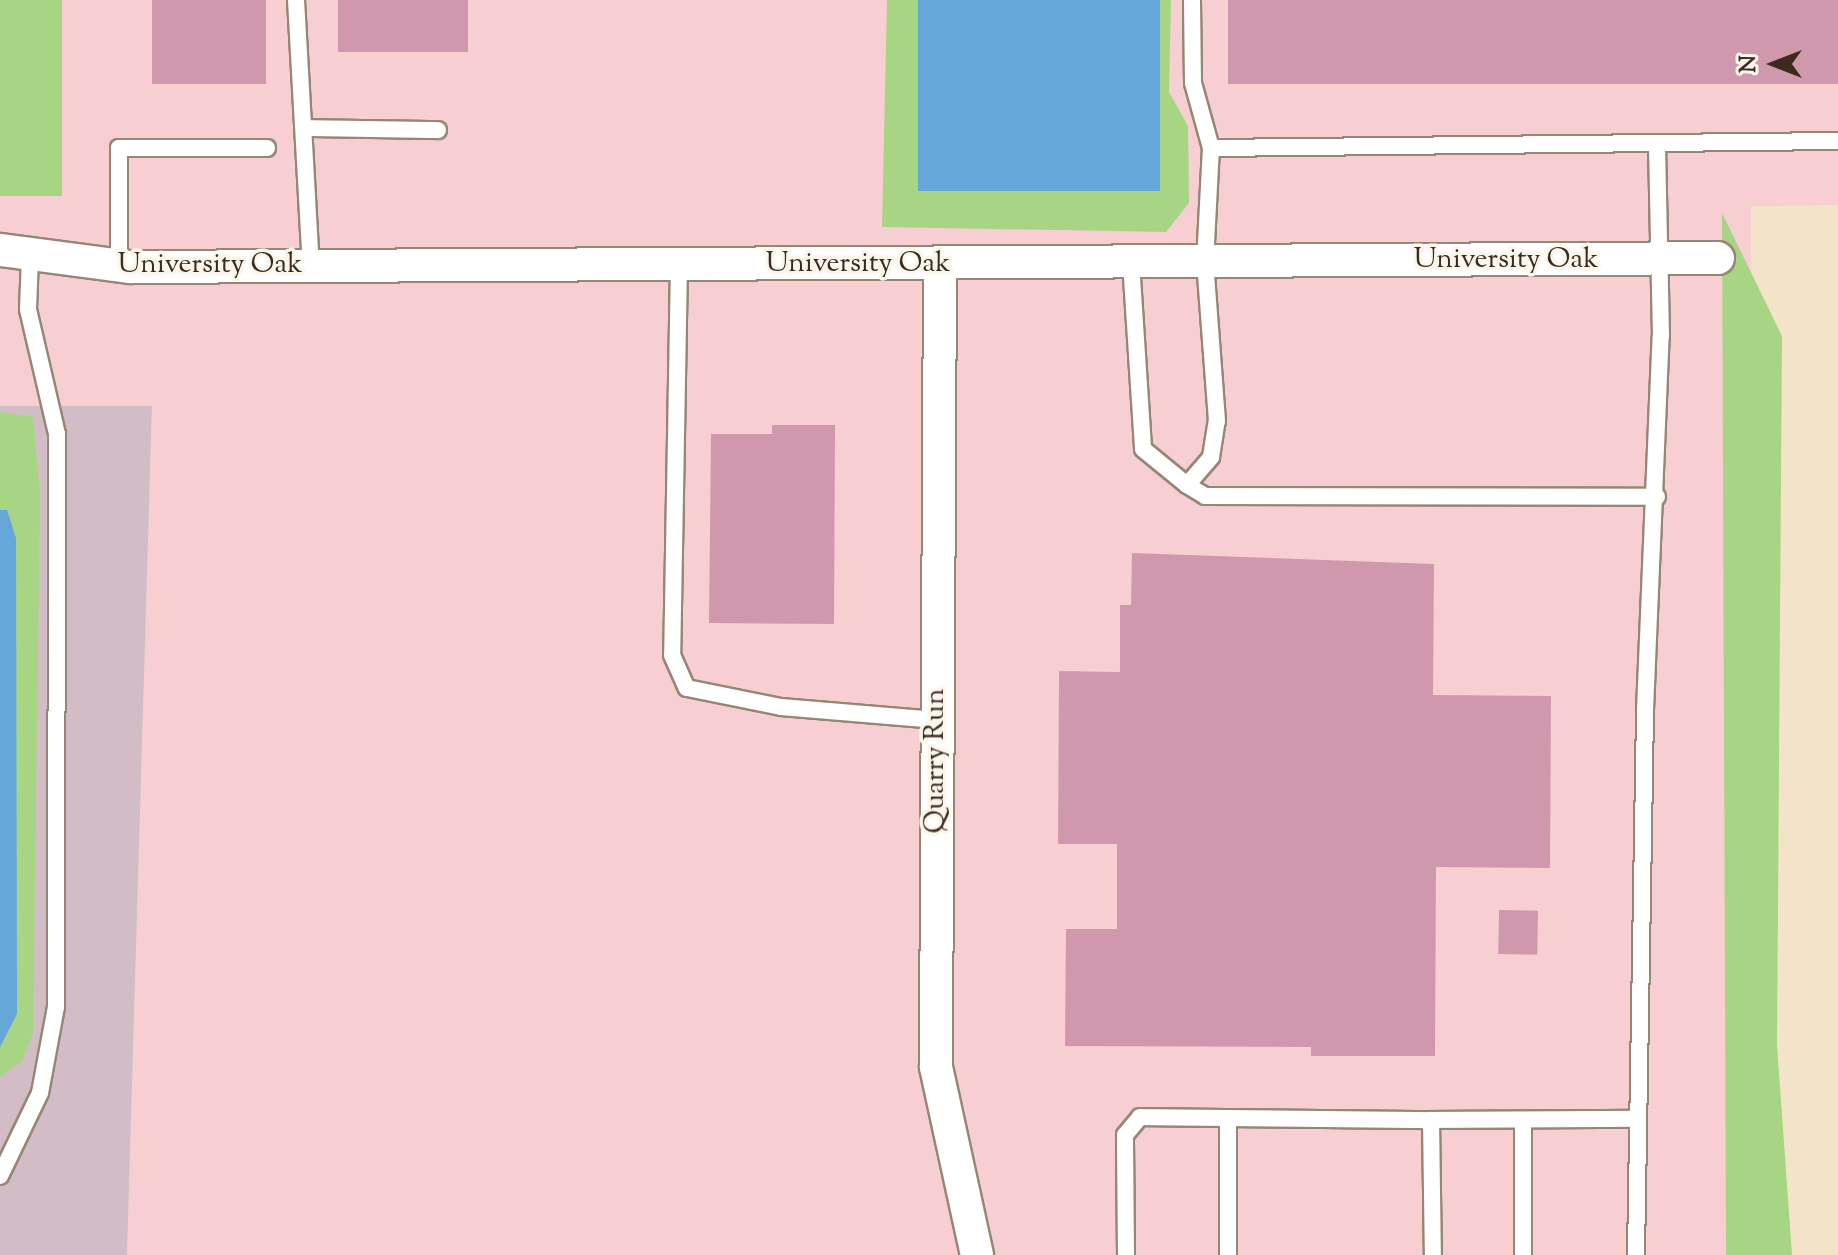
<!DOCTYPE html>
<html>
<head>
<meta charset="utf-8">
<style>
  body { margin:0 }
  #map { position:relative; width:1838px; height:1255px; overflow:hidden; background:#f3e3c9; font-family:"Sorts Mill Goudy",serif }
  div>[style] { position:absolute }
  .built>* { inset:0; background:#f7cfd2 }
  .industrial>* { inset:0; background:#d2bdc6 }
  .green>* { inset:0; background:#a7d583; transform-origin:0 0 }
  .water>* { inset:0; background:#65a7d9; transform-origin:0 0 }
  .building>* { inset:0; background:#d098ac; transform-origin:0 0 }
  .roads { filter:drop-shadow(2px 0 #978674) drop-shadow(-2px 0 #978674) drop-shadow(0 2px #978674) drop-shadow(0 -2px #978674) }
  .service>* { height:16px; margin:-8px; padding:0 8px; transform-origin:8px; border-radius:8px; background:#fff }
  .minor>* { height:32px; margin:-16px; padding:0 16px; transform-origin:16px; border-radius:16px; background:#fff }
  span { translate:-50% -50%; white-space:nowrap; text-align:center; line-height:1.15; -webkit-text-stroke:7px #fbf7ec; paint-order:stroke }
  .street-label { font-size:28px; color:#3b2a1e }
  .north { position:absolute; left:1734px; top:24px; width:80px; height:80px; -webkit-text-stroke:6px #fbf7ec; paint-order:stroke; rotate:270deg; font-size:22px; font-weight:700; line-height:32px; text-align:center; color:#3b2a1e }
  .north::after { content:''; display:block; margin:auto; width:28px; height:36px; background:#3b2a1e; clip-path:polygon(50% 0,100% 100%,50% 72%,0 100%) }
</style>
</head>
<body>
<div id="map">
  <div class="built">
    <div style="clip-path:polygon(0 0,1838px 0,1838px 205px,1751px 206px,1750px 1152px,1781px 1255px,127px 1255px,152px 407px,0 406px)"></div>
  </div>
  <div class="industrial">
    <div style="clip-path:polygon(0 406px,152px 406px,127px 1255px,0 1255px)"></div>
  </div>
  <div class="green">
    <div style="left:0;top:0;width:62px;height:196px"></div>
    <div style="clip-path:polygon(887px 0,1171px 0,1169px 92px,1188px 126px,1189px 203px,1166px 232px,882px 227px)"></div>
    <div style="clip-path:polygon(1722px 213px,1782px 336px,1777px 1045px,1792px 1255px,1726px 1255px)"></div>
    <div style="clip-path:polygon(0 412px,33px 417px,40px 496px,33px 1033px,22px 1061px,0 1077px)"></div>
  </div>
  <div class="water">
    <div style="left:918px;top:0;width:242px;height:191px"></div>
    <div style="clip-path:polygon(0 510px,7px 510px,16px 538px,17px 1014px,0 1047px)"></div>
  </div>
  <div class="building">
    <div style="left:152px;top:0;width:114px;height:84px"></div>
    <div style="left:338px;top:0;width:130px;height:52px"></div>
    <div style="left:1228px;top:0;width:610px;height:84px"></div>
    <div style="clip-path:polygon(772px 425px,835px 425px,834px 624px,709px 623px,711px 434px,772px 434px)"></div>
    <div style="clip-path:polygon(1132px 553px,1434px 564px,1433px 695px,1551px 696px,1550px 868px,1436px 867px,1435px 1056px,1311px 1056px,1311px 1047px,1065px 1046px,1066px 929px,1117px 929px,1117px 844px,1058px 844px,1059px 671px,1120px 672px,1120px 605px,1131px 605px)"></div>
    <div style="left:1499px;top:910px;width:39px;height:44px;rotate:1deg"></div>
  </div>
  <div class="roads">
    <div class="service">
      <div style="left:296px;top:0;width:266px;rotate:86.8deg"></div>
      <div style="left:304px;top:128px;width:134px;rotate:0.9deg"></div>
      <div style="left:1211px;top:148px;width:627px;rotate:-0.64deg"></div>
      <div style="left:1131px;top:262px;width:187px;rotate:86.3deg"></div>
      <div style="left:1143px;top:449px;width:57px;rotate:39.3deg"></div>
      <div style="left:1187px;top:485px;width:37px;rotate:-49deg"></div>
      <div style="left:1211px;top:457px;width:36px;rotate:-81deg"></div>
      <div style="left:1217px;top:421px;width:159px;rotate:-94.3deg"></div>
      <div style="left:1205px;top:262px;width:114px;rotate:-87deg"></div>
      <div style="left:1211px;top:148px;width:67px;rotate:-105.5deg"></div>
      <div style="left:1193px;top:83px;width:83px;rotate:-90.7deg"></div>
      <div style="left:679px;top:264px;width:391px;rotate:91deg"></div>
      <div style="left:672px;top:655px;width:36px;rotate:66deg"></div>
      <div style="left:687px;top:688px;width:96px;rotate:11.4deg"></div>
      <div style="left:781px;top:707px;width:156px;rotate:4.8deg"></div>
      <div style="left:119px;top:266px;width:118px;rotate:-90deg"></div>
      <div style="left:119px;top:148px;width:148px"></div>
      <div style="left:1187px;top:485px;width:21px;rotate:31deg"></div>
      <div style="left:1205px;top:496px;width:452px;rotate:0.1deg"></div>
      <div style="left:1228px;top:1118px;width:137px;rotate:90deg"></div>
      <div style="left:1431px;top:1120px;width:207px;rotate:-0.3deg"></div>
      <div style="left:1523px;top:1120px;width:135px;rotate:90deg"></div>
      <div style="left:0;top:1176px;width:92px;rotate:-64.3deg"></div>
      <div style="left:40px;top:1093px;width:87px;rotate:-79.5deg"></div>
      <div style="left:56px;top:1007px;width:573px;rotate:-89.9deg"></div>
      <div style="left:57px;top:434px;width:128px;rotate:-103.1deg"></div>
      <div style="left:28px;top:309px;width:52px;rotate:-87.8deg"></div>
      <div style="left:1126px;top:1255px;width:120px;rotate:-90.5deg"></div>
      <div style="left:1125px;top:1135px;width:23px;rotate:-50deg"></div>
      <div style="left:1140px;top:1117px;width:291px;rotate:0.6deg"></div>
      <div style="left:1431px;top:1120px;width:135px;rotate:89.2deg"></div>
      <div style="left:1636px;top:1255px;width:545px;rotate:-89.05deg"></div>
      <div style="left:1645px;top:710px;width:374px;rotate:-87.6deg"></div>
      <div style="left:1661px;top:336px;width:193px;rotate:-91.2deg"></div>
    </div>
    <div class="minor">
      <div style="left:0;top:250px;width:131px;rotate:7.5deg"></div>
      <div style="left:130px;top:267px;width:1588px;rotate:-0.32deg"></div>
      <div style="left:940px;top:263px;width:804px;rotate:90.29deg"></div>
      <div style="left:936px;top:1067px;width:192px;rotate:77.7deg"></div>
    </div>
  </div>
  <div class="street-label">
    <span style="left:1506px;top:260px">University Oak</span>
    <span style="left:858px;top:264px">University Oak</span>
    <span style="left:210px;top:265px">University Oak</span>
    <span style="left:936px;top:761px;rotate:-90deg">Quarry Run</span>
  </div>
  <div class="north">N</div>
</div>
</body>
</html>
